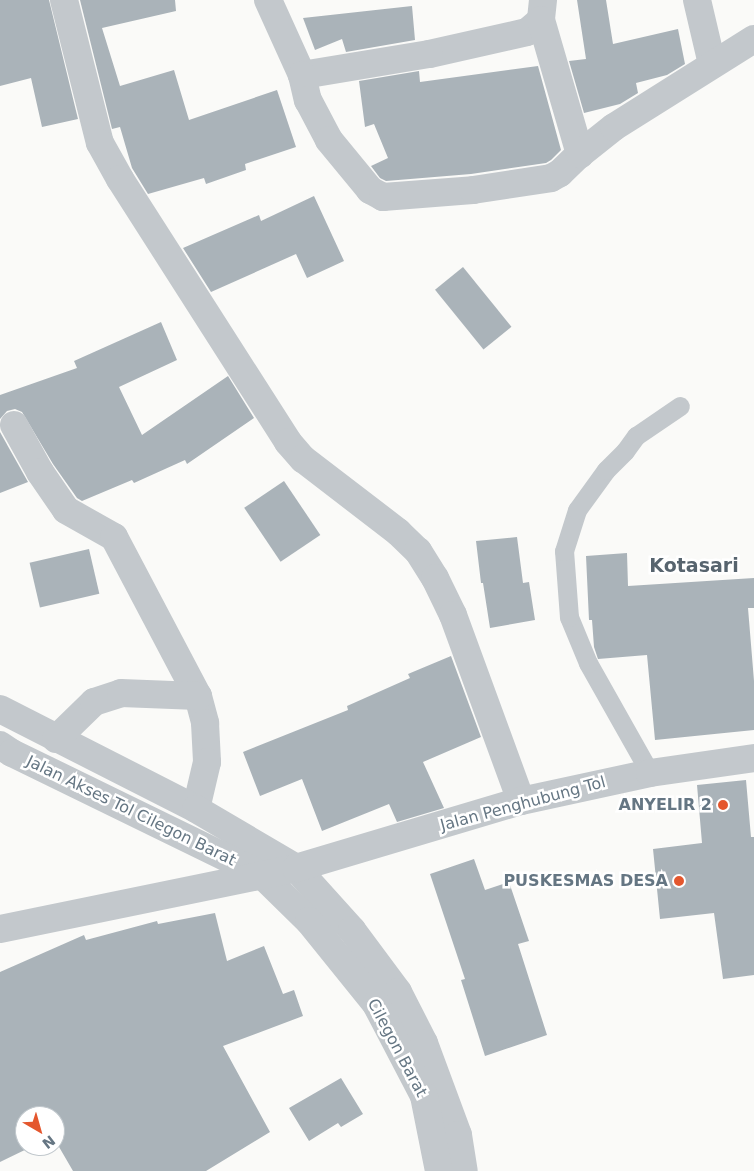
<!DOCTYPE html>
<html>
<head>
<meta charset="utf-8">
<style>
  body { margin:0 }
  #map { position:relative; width:754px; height:1171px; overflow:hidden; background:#fafaf8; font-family:"DejaVu Sans",sans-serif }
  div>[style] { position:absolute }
  .building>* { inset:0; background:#aab3b9; transform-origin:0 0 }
  .lane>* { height:19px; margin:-9.5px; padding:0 9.5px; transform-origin:9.5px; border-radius:9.5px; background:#c3c8cc }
  .street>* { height:28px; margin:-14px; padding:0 14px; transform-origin:14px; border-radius:14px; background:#c3c8cc }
  .dots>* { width:14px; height:14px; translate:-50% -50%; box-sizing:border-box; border:2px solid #fff; border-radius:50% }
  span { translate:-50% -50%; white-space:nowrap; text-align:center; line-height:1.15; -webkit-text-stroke:5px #fff; paint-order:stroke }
  .street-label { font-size:16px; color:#657683 }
  .poi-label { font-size:16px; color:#657683; font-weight:700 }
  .right { translate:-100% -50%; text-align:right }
  .quarter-label { font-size:19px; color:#57646e; font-weight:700 }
  .north { position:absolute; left:15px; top:1106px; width:50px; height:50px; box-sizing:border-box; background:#fff; border:1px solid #c1c8cd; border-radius:50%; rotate:142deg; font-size:14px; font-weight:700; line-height:20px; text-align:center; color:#657683 }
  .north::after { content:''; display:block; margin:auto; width:18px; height:22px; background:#e4572e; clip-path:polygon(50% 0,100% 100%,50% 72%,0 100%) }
</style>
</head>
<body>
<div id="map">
  <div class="building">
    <div style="clip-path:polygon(0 0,49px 0,78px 119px,42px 127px,31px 78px,0 86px)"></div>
    <div style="clip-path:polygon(80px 0,175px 0,176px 11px,102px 28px,120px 86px,174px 70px,189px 120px,277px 90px,296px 147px,245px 164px,246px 170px,206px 184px,204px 178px,148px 194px,132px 168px,120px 127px,112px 129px)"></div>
    <div style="clip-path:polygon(577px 0,606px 0,613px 44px,678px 29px,685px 64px,667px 75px,636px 83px,638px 93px,620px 104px,584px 113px,569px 61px,586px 59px)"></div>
    <div style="clip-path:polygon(412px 6px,415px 40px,346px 52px,342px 39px,315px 50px,303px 18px)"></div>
    <div style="clip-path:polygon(538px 66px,561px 150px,551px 160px,546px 163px,471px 174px,386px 181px,380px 178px,371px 166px,388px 158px,374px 124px,365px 127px,359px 81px,419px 71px,420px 82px)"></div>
    <div style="clip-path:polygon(314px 196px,344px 261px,307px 278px,296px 254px,211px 292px,183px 248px,259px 215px,261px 221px)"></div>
    <div style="left:463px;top:267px;width:77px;height:36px;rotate:51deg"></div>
    <div style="clip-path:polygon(161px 322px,177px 360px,119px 387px,142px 435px,228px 376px,254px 418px,187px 464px,185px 460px,134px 483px,132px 480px,82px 501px,77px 498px,53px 464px,22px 412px,15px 409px,7px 411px,0 419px,0 395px,77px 368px,74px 361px)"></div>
    <div style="clip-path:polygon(0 432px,28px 482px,0 493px)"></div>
    <div style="left:284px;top:481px;width:65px;height:48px;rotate:56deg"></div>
    <div style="clip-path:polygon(517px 537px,523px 583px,529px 582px,535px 620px,490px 628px,483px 583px,481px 583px,476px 541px)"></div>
    <div style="left:89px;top:549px;width:46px;height:61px;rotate:77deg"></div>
    <div style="clip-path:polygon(627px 553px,628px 586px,754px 578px,754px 608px,748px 608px,754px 681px,754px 730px,655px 740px,647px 655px,598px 659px,594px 647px,592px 620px,589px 620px,586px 556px)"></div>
    <div style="clip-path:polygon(451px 656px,481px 737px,423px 762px,444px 808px,397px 822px,389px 804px,322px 831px,302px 779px,260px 796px,243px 752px,348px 710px,347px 706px,410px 678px,408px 674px)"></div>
    <div style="clip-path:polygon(746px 780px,751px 837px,754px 837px,754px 975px,723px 979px,714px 913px,660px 919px,653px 849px,702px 843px,697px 785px)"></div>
    <div style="clip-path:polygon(474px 859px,485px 890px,509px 882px,529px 941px,518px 944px,547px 1035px,485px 1056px,461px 980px,465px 979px,430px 874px)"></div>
    <div style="clip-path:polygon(215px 913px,227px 961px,264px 946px,283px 994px,294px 990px,303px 1016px,223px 1046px,270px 1132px,206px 1171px,73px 1171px,55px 1140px,55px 1116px,25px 1116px,25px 1146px,33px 1146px,0 1162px,0 972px,84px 935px,86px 940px,157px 921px,158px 924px)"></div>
    <div style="clip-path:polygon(341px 1078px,363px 1114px,341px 1127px,338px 1123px,309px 1141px,289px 1108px)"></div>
  </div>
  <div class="lane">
    <div style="left:650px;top:773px;width:126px;rotate:-119.4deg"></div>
    <div style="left:588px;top:663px;width:50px;rotate:-112.4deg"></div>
    <div style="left:569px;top:617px;width:66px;rotate:-94.3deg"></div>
    <div style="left:564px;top:551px;width:43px;rotate:-72.4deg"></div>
    <div style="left:577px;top:510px;width:49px;rotate:-54.1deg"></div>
    <div style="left:606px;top:470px;width:27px;rotate:-45deg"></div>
    <div style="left:625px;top:451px;width:19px;rotate:-54deg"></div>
    <div style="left:636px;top:436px;width:53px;rotate:-34.3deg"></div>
  </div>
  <div class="street">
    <div style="left:64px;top:0;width:147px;rotate:75.9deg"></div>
    <div style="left:100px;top:143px;width:41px;rotate:60.9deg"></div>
    <div style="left:120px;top:179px;width:312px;rotate:57.4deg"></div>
    <div style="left:288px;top:442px;width:23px;rotate:49deg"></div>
    <div style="left:303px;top:459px;width:120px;rotate:37.5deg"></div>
    <div style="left:398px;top:532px;width:28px;rotate:44deg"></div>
    <div style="left:418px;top:551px;width:32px;rotate:58deg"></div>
    <div style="left:435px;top:578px;width:41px;rotate:64.1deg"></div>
    <div style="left:453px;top:615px;width:198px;rotate:69.9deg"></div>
    <div style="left:268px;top:0;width:82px;rotate:65.6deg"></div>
    <div style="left:543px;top:0;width:20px;rotate:96deg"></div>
    <div style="left:541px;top:20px;width:18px;rotate:139deg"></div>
    <div style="left:527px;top:32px;width:100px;rotate:167.3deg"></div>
    <div style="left:429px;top:54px;width:129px;rotate:170.6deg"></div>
    <div style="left:302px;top:75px;width:26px;rotate:77deg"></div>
    <div style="left:308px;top:100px;width:45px;rotate:62.3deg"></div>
    <div style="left:329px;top:140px;width:65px;rotate:50.6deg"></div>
    <div style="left:370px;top:190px;width:15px;rotate:28deg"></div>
    <div style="left:383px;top:197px;width:90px;rotate:-4.4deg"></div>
    <div style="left:473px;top:190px;width:79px;rotate:-8.7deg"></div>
    <div style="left:551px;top:178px;width:10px;rotate:-29deg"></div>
    <div style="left:560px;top:173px;width:28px;rotate:-44deg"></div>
    <div style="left:697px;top:0;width:66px;rotate:76.8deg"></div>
    <div style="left:541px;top:20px;width:140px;rotate:73.8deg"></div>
    <div style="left:580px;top:154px;width:43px;rotate:-38.5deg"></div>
    <div style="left:614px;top:127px;width:165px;rotate:-32.2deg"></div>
    <div style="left:14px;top:425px;width:54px;rotate:61deg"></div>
    <div style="left:40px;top:472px;width:46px;rotate:55.6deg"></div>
    <div style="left:66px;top:510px;width:55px;rotate:29.4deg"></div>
    <div style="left:114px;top:537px;width:180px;rotate:62.2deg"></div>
    <div style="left:198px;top:696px;width:28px;rotate:75deg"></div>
    <div style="left:205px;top:723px;width:39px;rotate:87deg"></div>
    <div style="left:207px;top:762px;width:48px;rotate:103.2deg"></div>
    <div style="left:0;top:709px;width:220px;rotate:27deg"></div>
    <div style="left:196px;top:809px;width:116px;rotate:30.5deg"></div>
    <div style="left:296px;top:868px;width:84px;rotate:47.9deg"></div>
    <div style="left:352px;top:930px;width:77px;rotate:53.4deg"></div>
    <div style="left:398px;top:992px;width:57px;rotate:63deg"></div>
    <div style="left:424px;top:1043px;width:98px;rotate:69.7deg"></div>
    <div style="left:458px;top:1135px;width:36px;rotate:81deg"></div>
    <div style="left:56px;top:739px;width:53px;rotate:-44.2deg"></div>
    <div style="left:94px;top:702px;width:28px;rotate:-18deg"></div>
    <div style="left:121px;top:693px;width:77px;rotate:2.2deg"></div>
    <div style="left:0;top:745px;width:14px;rotate:34deg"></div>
    <div style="left:12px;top:753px;width:278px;rotate:26deg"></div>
    <div style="left:262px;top:875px;width:66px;rotate:44.4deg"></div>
    <div style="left:309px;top:921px;width:107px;rotate:51.1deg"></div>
    <div style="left:376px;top:1004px;width:104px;rotate:62.4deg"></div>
    <div style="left:424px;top:1096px;width:76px;rotate:78.7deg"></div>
    <div style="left:0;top:929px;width:302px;rotate:-11.6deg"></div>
    <div style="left:296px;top:868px;width:235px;rotate:-16.6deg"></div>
    <div style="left:521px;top:801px;width:132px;rotate:-12.2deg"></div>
    <div style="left:650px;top:773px;width:105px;rotate:-8.2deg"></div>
  </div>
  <div class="dots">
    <div style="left:723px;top:805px;background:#e4572e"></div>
    <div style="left:679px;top:881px;background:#e4572e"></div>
  </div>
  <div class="street-label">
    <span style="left:523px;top:804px;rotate:-15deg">Jalan Penghubung Tol</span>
    <span style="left:131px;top:811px;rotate:26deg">Jalan Akses Tol Cilegon Barat</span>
    <span style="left:397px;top:1048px;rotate:62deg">Cilegon Barat</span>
  </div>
  <div class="poi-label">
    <span class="right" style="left:712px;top:805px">ANYELIR 2</span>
    <span class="right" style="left:668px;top:881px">PUSKESMAS DESA</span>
  </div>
  <div class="quarter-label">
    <span style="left:694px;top:566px">Kotasari</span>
  </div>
  <div class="north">N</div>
</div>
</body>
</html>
